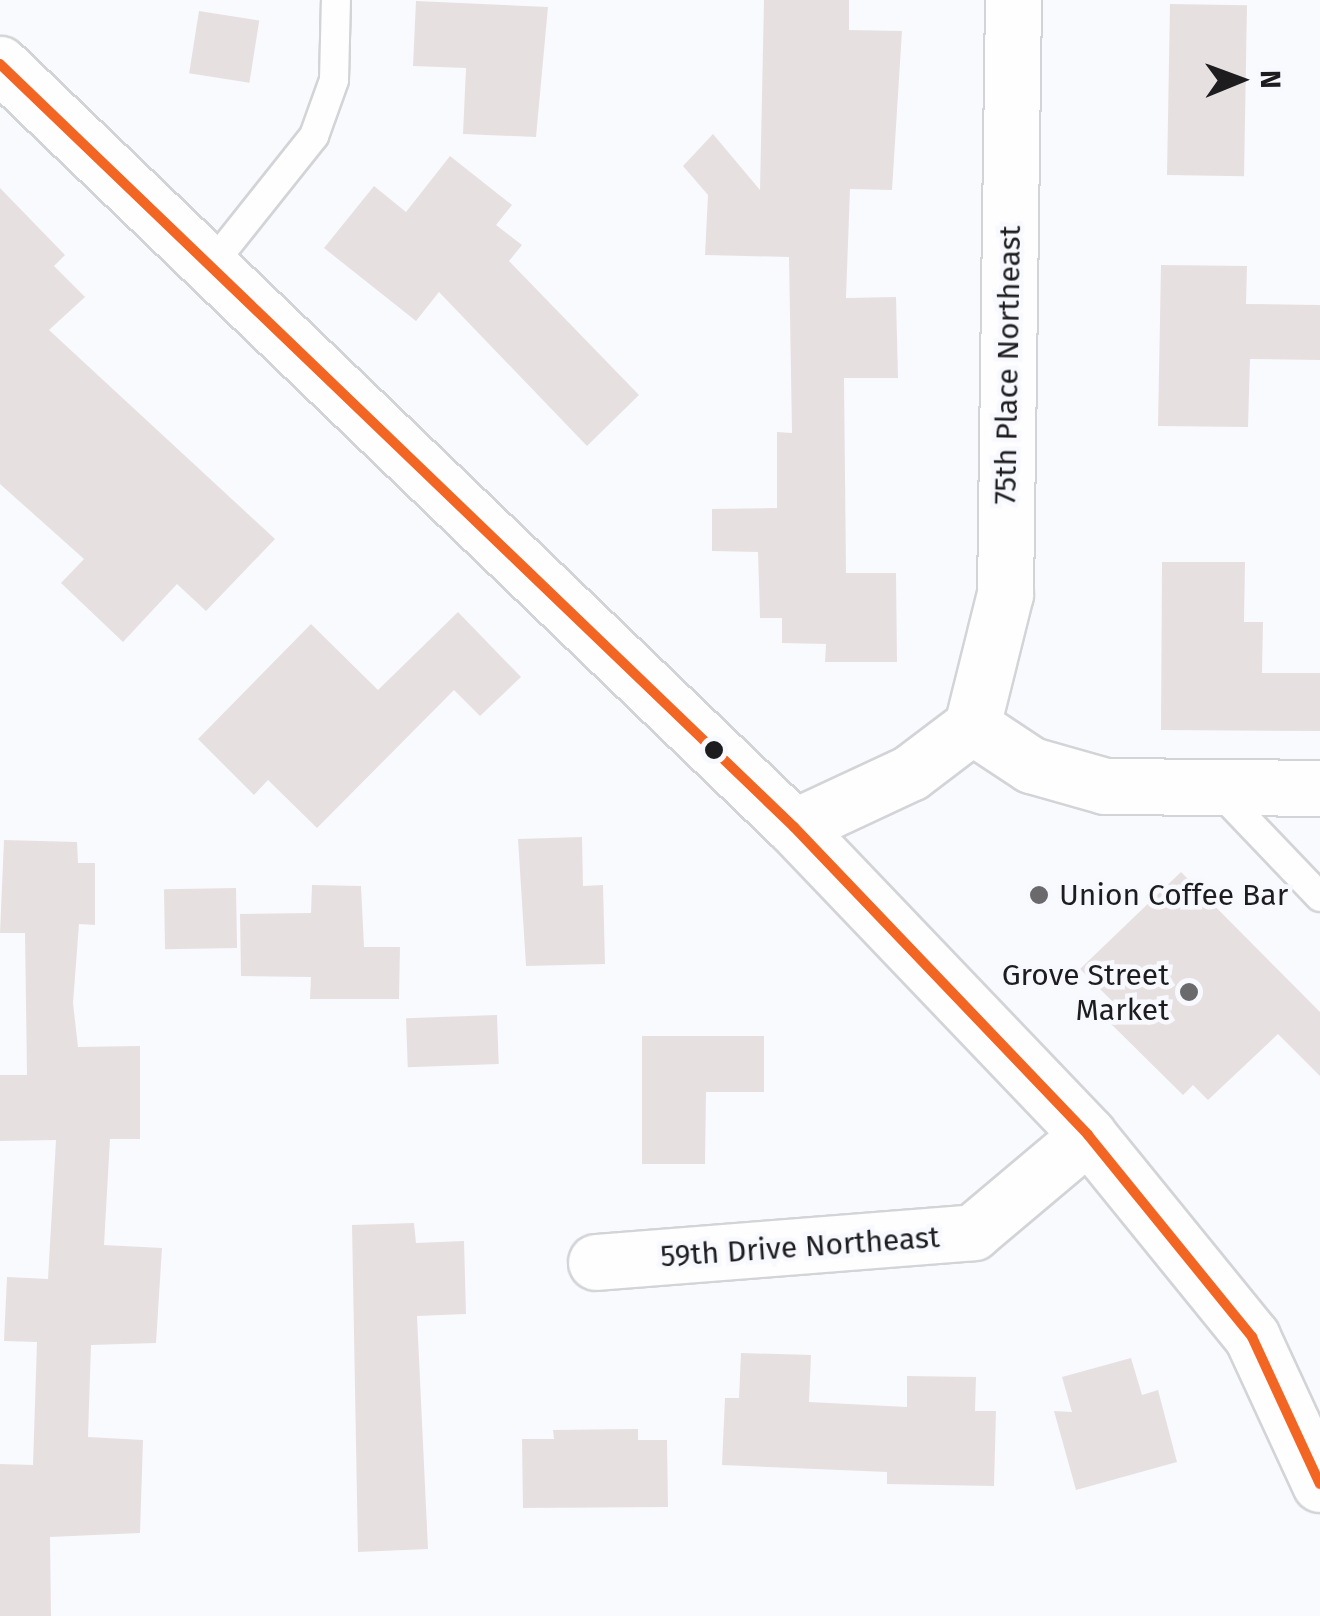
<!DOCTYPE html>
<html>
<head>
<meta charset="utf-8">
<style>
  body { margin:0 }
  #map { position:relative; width:1320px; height:1616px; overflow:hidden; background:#f9fafe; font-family:"Fira Sans",sans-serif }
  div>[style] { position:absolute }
  .building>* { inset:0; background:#e7e0e0; transform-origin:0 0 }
  .roads { filter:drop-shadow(2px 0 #d3d4d7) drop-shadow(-2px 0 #d3d4d7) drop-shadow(0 2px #d3d4d7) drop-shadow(0 -2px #d3d4d7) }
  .service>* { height:28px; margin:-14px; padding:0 14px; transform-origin:14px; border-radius:14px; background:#fefeff }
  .minor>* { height:55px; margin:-27.5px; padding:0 27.5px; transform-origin:27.5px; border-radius:27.5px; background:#fefeff }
  .tertiary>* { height:55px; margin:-27.5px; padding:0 27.5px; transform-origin:27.5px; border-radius:27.5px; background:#fefeff }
  .bus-1>* { height:10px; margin:-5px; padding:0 5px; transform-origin:5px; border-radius:5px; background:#f26522 }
  .dots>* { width:28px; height:28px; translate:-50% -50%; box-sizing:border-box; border:5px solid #f8f9ff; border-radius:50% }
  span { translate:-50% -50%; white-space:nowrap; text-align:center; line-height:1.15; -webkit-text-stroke:9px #f8f9ff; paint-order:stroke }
  .street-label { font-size:30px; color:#1d1d1f }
  .poi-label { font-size:30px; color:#1d1d1f }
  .left { translate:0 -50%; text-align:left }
  .right { translate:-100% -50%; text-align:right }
  .north { position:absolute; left:1190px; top:30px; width:100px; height:100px; -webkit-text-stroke:8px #f8f9ff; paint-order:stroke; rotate:89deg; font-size:28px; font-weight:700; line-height:40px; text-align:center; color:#1d1d1f }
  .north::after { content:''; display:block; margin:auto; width:35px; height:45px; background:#1d1d1f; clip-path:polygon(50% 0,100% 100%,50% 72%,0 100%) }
</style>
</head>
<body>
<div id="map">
  <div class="building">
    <div style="clip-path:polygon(764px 0,849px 0,849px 30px,902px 31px,892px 190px,850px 189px,846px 298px,896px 297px,898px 378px,844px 378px,846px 573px,896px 573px,897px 662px,825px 662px,826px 644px,782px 643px,782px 618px,760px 618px,758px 552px,712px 551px,712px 509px,777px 508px,777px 432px,792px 433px,789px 257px,705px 255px,708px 195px,683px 166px,713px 134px,760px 190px)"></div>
    <div style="clip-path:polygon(416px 1px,548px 7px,536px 137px,463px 134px,466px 68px,413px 66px)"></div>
    <div style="left:1170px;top:4px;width:77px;height:171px;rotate:1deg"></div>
    <div style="left:199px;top:11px;width:61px;height:63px;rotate:9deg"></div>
    <div style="clip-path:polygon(450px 156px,512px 205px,496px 225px,522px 245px,509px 261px,639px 395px,587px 446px,439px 292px,416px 321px,324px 248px,374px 186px,406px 212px)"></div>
    <div style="clip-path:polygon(0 188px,65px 255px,54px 266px,85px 297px,49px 330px,275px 539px,206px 611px,177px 584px,123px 642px,61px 583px,84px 559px,0 484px)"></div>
    <div style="clip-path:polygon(1161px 265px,1247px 266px,1246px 304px,1320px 305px,1320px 360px,1250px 359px,1248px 427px,1158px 426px)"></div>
    <div style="clip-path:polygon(1162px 562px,1245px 562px,1244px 622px,1263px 622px,1262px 673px,1320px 673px,1320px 731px,1161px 730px)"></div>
    <div style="clip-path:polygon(458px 612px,521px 677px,480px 716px,454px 690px,317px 828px,268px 780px,254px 795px,198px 739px,311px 624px,378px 690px)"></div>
    <div style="clip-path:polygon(582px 837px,583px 886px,603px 885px,605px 964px,526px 966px,518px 839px)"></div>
    <div style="clip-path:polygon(4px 840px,77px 842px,78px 863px,95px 863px,95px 925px,79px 924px,73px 1003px,78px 1047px,140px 1046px,140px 1139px,110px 1139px,104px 1245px,162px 1248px,156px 1343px,91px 1345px,88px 1437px,143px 1440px,140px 1533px,50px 1537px,51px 1616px,0 1616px,0 1464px,33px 1465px,37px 1342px,4px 1341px,7px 1277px,48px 1279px,56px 1140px,0 1141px,0 1075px,27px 1075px,25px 933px,0 933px)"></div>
    <div style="clip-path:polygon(1181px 872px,1320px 1012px,1320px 1076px,1278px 1034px,1208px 1100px,1193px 1085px,1183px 1095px,1103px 1016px,1115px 1004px,1080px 969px)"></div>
    <div style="clip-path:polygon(312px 885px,361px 886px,364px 947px,400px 947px,399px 999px,310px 999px,311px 977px,241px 976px,240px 914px,311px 913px)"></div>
    <div style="left:236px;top:888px;width:60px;height:72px;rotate:89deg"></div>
    <div style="left:497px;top:1015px;width:49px;height:91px;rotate:88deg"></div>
    <div style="clip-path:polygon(642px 1036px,764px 1036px,764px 1092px,706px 1092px,705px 1164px,642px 1164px)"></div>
    <div style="clip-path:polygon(414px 1223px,416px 1243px,464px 1241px,466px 1314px,417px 1316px,428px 1549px,358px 1552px,352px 1225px)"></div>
    <div style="clip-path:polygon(741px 1353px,811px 1355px,809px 1402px,907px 1407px,907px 1376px,976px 1377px,975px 1411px,996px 1411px,994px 1486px,887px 1484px,887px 1472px,722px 1465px,725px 1398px,739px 1398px)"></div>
    <div style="clip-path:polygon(1131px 1358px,1142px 1395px,1158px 1390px,1177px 1462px,1076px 1490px,1054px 1411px,1072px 1412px,1062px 1377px)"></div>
    <div style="clip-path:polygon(638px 1429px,638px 1440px,667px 1440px,668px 1507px,523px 1508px,522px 1439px,554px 1439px,553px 1430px)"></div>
  </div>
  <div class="roads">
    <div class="service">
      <div style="left:209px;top:268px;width:169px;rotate:-51.5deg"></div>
      <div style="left:314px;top:136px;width:59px;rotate:-70.3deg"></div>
      <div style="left:334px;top:80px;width:80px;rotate:-88.6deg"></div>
      <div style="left:1215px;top:787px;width:152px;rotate:46.3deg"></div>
    </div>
    <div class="minor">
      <div style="left:972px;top:726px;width:136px;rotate:-76deg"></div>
      <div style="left:1005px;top:594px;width:594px;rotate:-89.23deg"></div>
      <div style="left:794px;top:827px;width:128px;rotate:-25deg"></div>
      <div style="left:910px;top:773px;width:78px;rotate:-37.2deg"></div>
      <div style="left:972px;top:726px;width:71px;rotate:33.5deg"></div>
      <div style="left:1031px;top:765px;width:77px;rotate:15.8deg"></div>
      <div style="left:1105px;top:786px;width:215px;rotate:0.5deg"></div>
      <div style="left:596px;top:1262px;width:378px;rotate:-4.5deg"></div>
      <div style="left:973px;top:1232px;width:150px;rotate:-40.1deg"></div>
    </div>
    <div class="tertiary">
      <div style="left:0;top:64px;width:1101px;rotate:43.86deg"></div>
      <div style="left:794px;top:827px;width:426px;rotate:46.3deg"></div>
      <div style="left:1088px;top:1135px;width:260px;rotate:50.9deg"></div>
      <div style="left:1252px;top:1337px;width:162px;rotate:65.2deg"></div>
    </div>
  </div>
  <div class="bus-1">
    <div style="left:0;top:64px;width:1101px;rotate:43.86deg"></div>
    <div style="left:794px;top:827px;width:426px;rotate:46.3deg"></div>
    <div style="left:1088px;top:1135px;width:260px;rotate:50.9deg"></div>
    <div style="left:1252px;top:1337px;width:162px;rotate:65.2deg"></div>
  </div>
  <div class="dots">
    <div style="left:714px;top:750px;background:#1d1d1f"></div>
    <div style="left:1039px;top:895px;background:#6a6a6d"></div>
    <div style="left:1189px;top:992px;background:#6a6a6d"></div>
  </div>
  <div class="street-label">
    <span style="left:1008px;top:365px;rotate:-89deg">75th Place Northeast</span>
    <span style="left:800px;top:1247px;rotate:-4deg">59th Drive Northeast</span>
  </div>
  <div class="poi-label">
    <span class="left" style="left:1059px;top:895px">Union Coffee Bar</span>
    <span class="right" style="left:1169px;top:992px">Grove Street<br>Market</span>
  </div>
  <div class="north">N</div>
</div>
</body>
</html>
